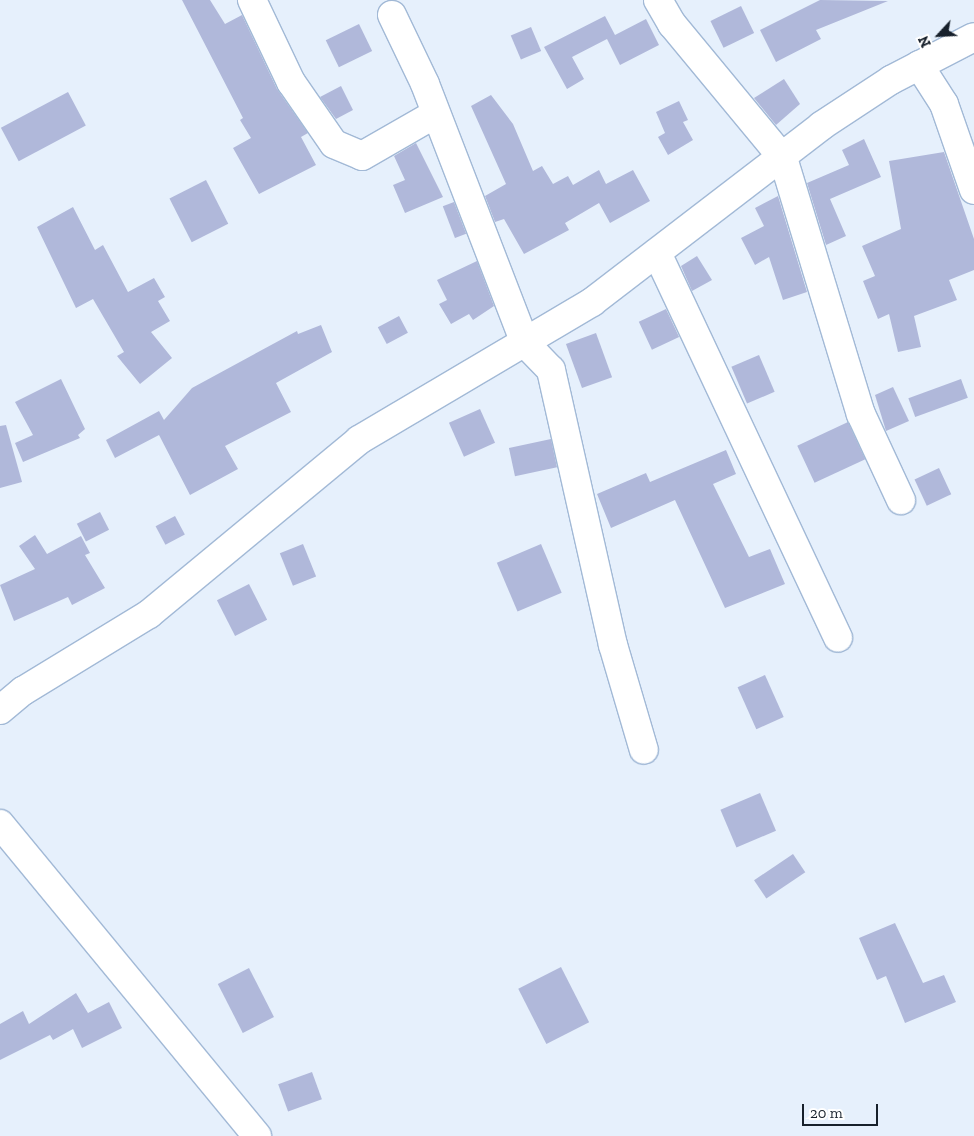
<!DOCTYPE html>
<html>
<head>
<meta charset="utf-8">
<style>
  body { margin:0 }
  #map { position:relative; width:974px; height:1136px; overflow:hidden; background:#e6f0fc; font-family:"Zilla Slab",serif }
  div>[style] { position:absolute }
  .building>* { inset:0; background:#b0b8da; transform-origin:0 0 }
  .roads { filter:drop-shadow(1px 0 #a2b9d6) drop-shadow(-1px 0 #a2b9d6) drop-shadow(0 1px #a2b9d6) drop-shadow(0 -1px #a2b9d6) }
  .minor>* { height:28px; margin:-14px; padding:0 14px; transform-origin:14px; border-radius:14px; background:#fff }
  span { translate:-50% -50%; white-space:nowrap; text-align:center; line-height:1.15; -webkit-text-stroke:5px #fff; paint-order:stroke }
  .north { position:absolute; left:914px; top:10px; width:50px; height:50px; -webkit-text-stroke:4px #fff; paint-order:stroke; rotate:245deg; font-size:14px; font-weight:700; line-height:20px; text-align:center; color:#17202b }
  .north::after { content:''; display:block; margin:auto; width:18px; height:22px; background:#17202b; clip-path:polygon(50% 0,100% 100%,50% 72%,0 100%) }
  .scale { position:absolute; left:802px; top:1104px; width:76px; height:22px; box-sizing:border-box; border:2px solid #17202b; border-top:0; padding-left:6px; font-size:15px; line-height:18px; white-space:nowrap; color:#17202b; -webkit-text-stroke:4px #fff; paint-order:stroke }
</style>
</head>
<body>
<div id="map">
  <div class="building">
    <div style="clip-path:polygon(182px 0,210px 0,225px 24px,242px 15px,277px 89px,308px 133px,301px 137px,316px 165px,259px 194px,233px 148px,251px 138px,240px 120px,243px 118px)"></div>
    <div style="clip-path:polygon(820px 0,888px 1px,816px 30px,821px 39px,776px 62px,760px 30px)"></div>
    <div style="left:741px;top:6px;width:30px;height:34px;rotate:64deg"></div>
    <div style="clip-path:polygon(605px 16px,615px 35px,646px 19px,659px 45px,620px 65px,607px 39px,572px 57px,584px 79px,567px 89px,544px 47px)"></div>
    <div style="left:359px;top:24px;width:30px;height:37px;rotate:64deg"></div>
    <div style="left:531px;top:27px;width:26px;height:22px;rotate:67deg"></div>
    <div style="clip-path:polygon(784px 79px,800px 104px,776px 125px,754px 98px)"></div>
    <div style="clip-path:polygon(341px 86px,353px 110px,336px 119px,320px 97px)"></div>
    <div style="left:68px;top:92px;width:38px;height:76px;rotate:62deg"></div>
    <div style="clip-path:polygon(491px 95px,513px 124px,533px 171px,542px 166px,553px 184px,568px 176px,573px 185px,599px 170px,606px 184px,633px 170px,650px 201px,610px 223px,599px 203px,565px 223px,569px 230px,524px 254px,504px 219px,495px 222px,485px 196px,506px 184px,471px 106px)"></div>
    <div style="clip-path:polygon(679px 101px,688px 120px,683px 122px,693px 140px,668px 155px,658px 137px,665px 133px,656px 112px)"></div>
    <div style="clip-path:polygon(864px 139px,881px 177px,830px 199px,846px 236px,826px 245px,807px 183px,849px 165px,842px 150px)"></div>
    <div style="clip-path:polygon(416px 143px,443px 197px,405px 213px,393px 185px,405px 180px,394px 156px)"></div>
    <div style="clip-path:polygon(944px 152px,974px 239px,974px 270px,949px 280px,957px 300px,914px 316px,921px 347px,898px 352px,889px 314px,878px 319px,863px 281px,875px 276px,862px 246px,901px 229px,889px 161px)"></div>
    <div style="left:206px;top:180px;width:49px;height:41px;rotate:63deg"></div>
    <div style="clip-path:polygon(778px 196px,807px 292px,783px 300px,769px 257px,755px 265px,741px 238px,764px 226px,755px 208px)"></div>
    <div style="left:454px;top:202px;width:34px;height:12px;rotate:69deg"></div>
    <div style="clip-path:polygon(73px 207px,95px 250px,103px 245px,128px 292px,154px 278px,165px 297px,158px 301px,170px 321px,151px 332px,172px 358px,140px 384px,117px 356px,124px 352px,93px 299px,76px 308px,37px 227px)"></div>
    <div style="clip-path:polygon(697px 256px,712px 280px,692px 291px,681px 266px)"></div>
    <div style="clip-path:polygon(477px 261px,494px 306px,473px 320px,469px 314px,451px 324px,439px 304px,447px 300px,437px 280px)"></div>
    <div style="left:666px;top:309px;width:31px;height:30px;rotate:65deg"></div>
    <div style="left:399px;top:316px;width:19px;height:24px;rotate:62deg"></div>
    <div style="clip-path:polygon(321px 325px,332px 352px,276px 383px,291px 412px,225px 446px,238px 469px,190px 495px,159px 435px,115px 458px,106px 440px,159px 411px,164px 420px,192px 388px,297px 331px,298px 334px)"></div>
    <div style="left:596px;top:333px;width:47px;height:32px;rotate:70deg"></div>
    <div style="left:759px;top:355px;width:40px;height:30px;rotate:67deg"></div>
    <div style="clip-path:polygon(61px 379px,85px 429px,78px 435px,80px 438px,23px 462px,15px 443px,33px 435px,15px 402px)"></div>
    <div style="left:961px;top:379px;width:20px;height:56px;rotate:70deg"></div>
    <div style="clip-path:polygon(893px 387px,909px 421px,886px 431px,875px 395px)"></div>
    <div style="left:480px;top:409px;width:37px;height:34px;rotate:66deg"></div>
    <div style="left:848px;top:422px;width:41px;height:56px;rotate:65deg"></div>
    <div style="clip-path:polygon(6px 425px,22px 482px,0 488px,0 426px)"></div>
    <div style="left:551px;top:439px;width:29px;height:43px;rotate:78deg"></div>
    <div style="clip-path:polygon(726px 450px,736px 474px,713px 484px,749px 557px,770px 549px,785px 584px,725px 608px,675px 500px,611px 528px,597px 494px,646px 473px,650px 482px)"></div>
    <div style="left:939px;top:468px;width:29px;height:27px;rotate:65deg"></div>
    <div style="left:100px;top:512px;width:20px;height:26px;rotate:63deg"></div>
    <div style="left:175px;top:516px;width:21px;height:22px;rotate:62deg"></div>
    <div style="clip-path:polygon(35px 535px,47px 554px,81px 536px,90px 553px,85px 555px,105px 588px,72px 605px,68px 597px,14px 621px,0 585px,35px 569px,19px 546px)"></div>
    <div style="left:303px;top:544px;width:35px;height:25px;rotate:68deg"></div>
    <div style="left:541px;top:544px;width:53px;height:48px;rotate:67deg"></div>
    <div style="left:249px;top:584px;width:40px;height:36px;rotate:63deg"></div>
    <div style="left:765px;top:675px;width:46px;height:30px;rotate:66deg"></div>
    <div style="left:760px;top:793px;width:41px;height:43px;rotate:67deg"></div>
    <div style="left:793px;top:854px;width:22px;height:47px;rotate:56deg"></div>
    <div style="clip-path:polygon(895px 923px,923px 983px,944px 975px,956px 1002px,905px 1023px,886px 976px,877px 980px,859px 938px)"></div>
    <div style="left:561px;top:967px;width:62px;height:48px;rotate:63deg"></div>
    <div style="left:249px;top:968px;width:55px;height:35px;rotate:63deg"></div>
    <div style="clip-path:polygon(76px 993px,88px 1013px,109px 1002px,122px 1028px,82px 1048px,73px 1029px,53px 1040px,50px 1035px,0 1060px,0 1024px,23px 1011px,29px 1024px)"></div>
    <div style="left:312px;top:1072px;width:29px;height:36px;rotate:70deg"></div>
  </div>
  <div class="roads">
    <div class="minor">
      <div style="left:252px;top:0;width:91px;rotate:64.6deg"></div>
      <div style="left:291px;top:82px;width:75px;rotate:55.3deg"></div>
      <div style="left:334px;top:144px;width:30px;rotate:23deg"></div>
      <div style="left:362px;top:156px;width:84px;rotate:-29.9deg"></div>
      <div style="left:658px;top:0;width:28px;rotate:60deg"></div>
      <div style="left:672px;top:24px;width:174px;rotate:50.4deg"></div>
      <div style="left:783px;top:158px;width:268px;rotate:73.1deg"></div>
      <div style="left:861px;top:414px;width:95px;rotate:65.1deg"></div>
      <div style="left:392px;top:15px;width:76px;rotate:64.4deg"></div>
      <div style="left:425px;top:84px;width:278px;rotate:68.9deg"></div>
      <div style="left:525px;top:343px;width:37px;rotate:46deg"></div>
      <div style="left:551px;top:370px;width:282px;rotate:77.3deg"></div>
      <div style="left:613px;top:645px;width:109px;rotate:73.6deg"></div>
      <div style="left:919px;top:65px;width:46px;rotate:57.3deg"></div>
      <div style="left:944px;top:104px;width:91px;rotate:70.8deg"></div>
      <div style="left:657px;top:253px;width:425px;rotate:64.8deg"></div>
      <div style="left:0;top:710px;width:30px;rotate:-40deg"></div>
      <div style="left:23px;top:691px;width:148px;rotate:-31.4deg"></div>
      <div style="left:149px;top:614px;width:273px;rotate:-39.6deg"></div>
      <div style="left:359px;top:440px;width:271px;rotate:-30.6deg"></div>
      <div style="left:592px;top:302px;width:289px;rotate:-37.5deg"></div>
      <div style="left:821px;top:126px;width:84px;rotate:-33.3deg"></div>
      <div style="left:891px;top:80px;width:93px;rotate:-27.4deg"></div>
      <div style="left:0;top:824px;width:404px;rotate:50.5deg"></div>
    </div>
  </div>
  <div class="north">N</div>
  <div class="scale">20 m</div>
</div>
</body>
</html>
